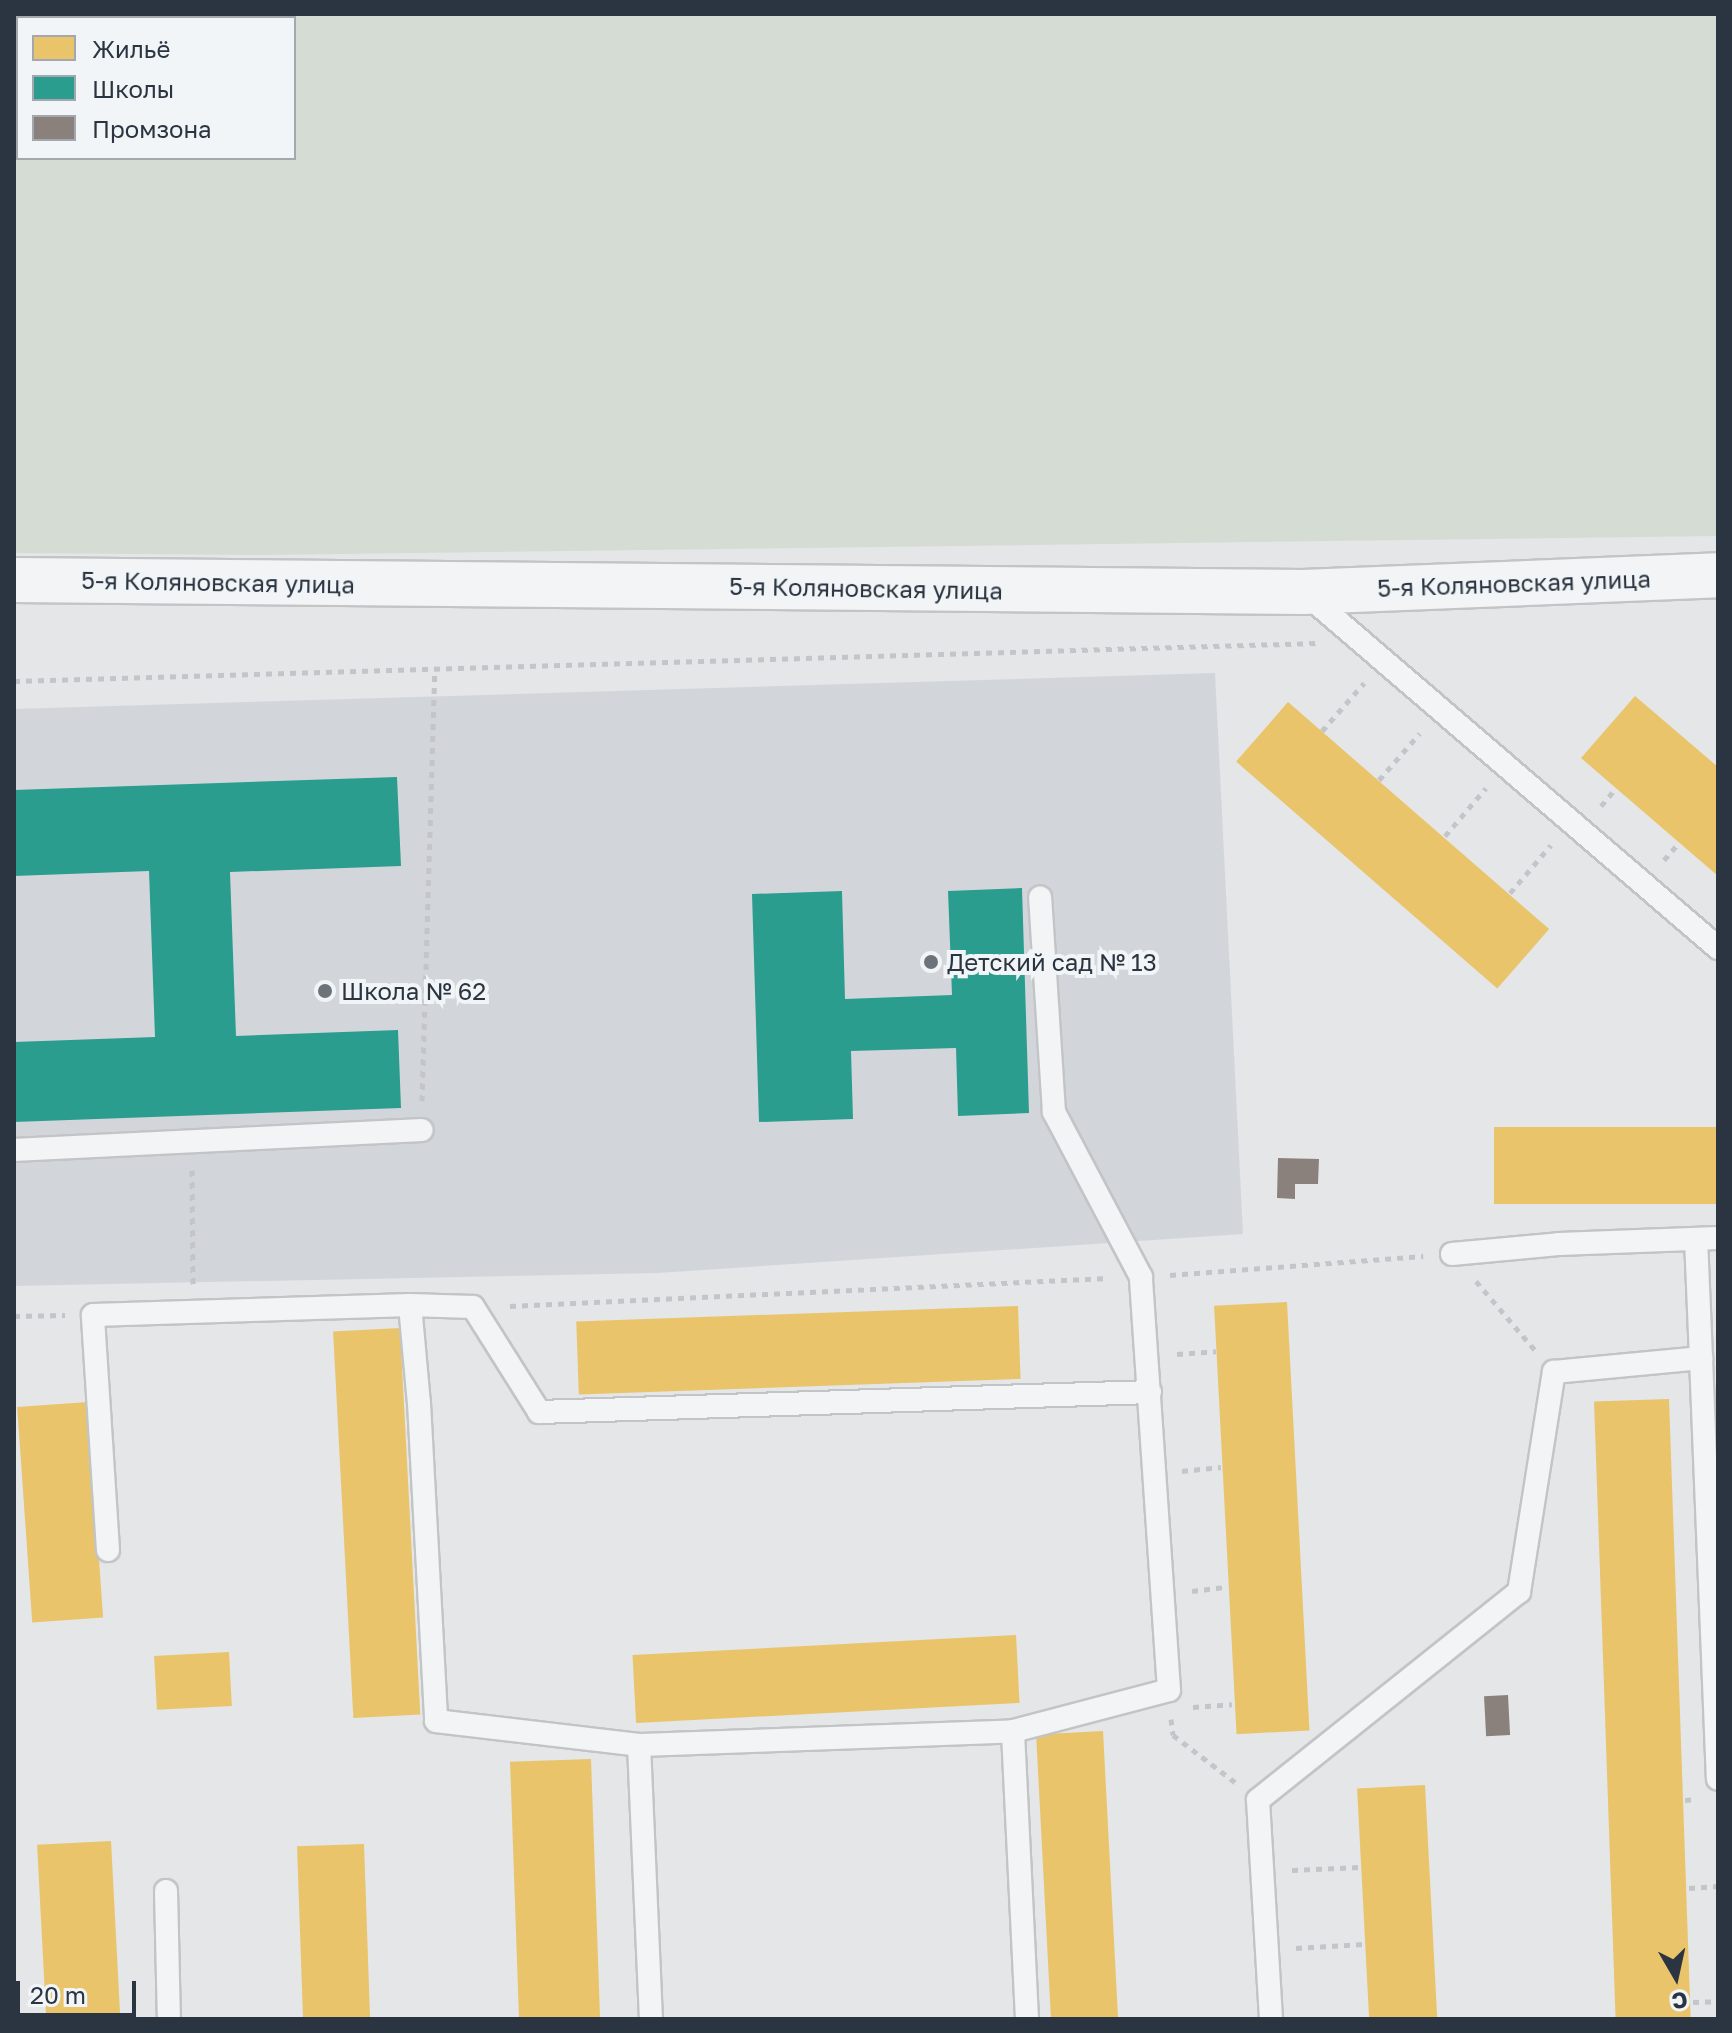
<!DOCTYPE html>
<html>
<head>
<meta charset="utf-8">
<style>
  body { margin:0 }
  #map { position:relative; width:1732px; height:2033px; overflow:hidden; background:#e4e6e8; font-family:"Golos Text",sans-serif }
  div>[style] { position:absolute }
  .built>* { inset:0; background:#d2d6db }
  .green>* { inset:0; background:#d5dcd4 }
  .homes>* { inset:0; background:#e9c46a; transform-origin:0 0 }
  .schools>* { inset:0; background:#2a9d8f }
  .industry>* { inset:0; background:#8a817c; transform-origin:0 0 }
  .path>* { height:5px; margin-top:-2.5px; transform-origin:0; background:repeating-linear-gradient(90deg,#c3c5c8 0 6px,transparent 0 12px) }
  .roads { filter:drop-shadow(2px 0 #c2c4c6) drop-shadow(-2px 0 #c2c4c6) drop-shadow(0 2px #c2c4c6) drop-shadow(0 -2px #c2c4c6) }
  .lane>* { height:22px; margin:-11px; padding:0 11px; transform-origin:11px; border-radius:11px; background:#f3f4f5 }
  .street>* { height:44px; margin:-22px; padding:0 22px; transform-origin:22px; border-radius:22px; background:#f3f4f5 }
  .dots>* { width:22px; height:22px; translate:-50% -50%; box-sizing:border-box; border:4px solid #f2f5f7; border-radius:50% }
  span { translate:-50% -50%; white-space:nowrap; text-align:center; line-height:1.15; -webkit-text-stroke:8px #f2f5f7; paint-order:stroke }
  .street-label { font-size:24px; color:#2b3541 }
  .poi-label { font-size:24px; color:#2b3541 }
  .left { translate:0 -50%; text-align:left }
  .frame { position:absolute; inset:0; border:16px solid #2b3541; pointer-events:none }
  .legend { position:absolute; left:16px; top:16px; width:280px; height:144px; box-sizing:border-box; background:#f2f5f7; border:2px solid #a2a8ae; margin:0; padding:10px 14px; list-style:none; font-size:24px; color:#2b3541 }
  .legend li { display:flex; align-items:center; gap:16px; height:40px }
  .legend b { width:40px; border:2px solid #a2a8ae }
  .north { position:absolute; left:1636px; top:1937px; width:80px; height:80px; -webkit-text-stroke:6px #f2f5f7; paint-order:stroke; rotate:171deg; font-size:22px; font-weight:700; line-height:32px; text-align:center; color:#2b3541 }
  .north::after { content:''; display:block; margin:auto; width:28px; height:36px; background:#2b3541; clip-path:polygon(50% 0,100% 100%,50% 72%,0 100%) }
  .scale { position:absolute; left:16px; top:1981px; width:120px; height:36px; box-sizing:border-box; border:4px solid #2b3541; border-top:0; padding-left:10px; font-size:24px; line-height:28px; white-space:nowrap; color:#2b3541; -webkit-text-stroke:6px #f2f5f7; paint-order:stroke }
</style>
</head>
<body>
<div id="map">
  <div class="built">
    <div style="clip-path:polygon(1215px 673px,1243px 1234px,658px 1273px,14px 1286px,14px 709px)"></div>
  </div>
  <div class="green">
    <div style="clip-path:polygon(evenodd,14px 14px,1718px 14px,1718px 536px,265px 555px,14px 553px,14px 14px,18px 18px,294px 18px,294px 158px,18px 158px,18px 18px)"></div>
  </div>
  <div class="homes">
    <div style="clip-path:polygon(1635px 696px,1718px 767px,1718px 876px,1581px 758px)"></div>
    <div style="left:1288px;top:702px;width:346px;height:79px;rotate:41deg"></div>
    <div style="left:1718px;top:1127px;width:77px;height:224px;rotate:90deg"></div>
    <div style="left:1287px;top:1302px;width:429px;height:73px;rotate:87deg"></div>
    <div style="left:1018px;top:1306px;width:73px;height:442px;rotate:88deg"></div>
    <div style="left:400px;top:1328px;width:387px;height:67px;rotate:87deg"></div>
    <div style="left:1669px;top:1399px;width:621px;height:75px;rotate:88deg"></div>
    <div style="left:88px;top:1402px;width:216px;height:71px;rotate:86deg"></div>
    <div style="left:1016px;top:1635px;width:68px;height:384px;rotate:87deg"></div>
    <div style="left:229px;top:1652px;width:54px;height:75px;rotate:87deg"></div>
    <div style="left:1103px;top:1731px;width:288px;height:67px;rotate:87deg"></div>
    <div style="left:591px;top:1759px;width:260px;height:81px;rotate:88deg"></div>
    <div style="left:1425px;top:1785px;width:234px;height:68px;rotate:87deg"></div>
    <div style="left:111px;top:1841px;width:178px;height:74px;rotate:87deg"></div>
    <div style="left:364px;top:1844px;width:175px;height:67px;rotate:88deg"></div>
  </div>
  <div class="schools">
    <div style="clip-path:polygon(397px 777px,401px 866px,230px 872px,236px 1036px,398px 1030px,401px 1108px,14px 1122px,14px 1042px,155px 1037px,149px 871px,14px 876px,14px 790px)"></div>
    <div style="clip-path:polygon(1022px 888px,1029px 1113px,958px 1116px,956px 1048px,851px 1051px,853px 1119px,759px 1122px,752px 894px,842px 891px,845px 999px,952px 995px,948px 891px)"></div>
  </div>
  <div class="industry">
    <div style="clip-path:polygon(1278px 1158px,1319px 1159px,1318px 1184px,1295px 1184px,1295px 1199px,1277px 1198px)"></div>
    <div style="left:1508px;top:1695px;width:40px;height:24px;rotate:87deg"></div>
  </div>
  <div class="path">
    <div style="left:14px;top:681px;width:1303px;rotate:-1.67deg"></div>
    <div style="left:1322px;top:731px;width:64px;rotate:-48.8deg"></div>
    <div style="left:1379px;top:780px;width:62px;rotate:-48.9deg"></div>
    <div style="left:1601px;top:806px;width:23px;rotate:-50deg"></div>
    <div style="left:1445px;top:836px;width:63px;rotate:-49.5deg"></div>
    <div style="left:1664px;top:860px;width:23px;rotate:-49deg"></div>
    <div style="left:1510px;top:893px;width:63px;rotate:-49.5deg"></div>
    <div style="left:422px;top:1101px;width:430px;rotate:-88.3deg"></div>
    <div style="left:192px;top:1170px;width:114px;rotate:89.5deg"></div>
    <div style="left:1170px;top:1275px;width:254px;rotate:-4.3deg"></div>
    <div style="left:1476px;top:1281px;width:91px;rotate:49.5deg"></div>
    <div style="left:510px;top:1306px;width:599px;rotate:-2.68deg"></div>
    <div style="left:14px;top:1316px;width:51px;rotate:-1.1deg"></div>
    <div style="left:1177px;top:1354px;width:39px;rotate:-4deg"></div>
    <div style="left:1182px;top:1471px;width:39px;rotate:-6deg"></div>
    <div style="left:1192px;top:1591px;width:35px;rotate:-7deg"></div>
    <div style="left:1193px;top:1707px;width:39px;rotate:-4deg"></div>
    <div style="left:1171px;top:1719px;width:16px;rotate:83deg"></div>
    <div style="left:1173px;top:1735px;width:78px;rotate:37.2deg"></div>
    <div style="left:1685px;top:1800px;width:12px;rotate:-5deg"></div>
    <div style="left:1292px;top:1870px;width:69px;rotate:-2.5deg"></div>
    <div style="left:1689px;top:1888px;width:29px;rotate:-4deg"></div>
    <div style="left:1296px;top:1948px;width:68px;rotate:-3.4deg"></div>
    <div style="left:1693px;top:2002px;width:25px;rotate:-2deg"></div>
  </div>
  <div class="roads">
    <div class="lane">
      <div style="left:1306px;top:594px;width:543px;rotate:40.67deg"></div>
      <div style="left:14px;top:1150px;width:408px;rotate:-2.8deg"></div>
      <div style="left:1452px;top:1254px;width:107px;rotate:-5.3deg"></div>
      <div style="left:1559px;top:1244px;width:159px;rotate:-2.2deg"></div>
      <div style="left:410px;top:1305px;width:98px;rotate:84.8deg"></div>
      <div style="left:419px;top:1403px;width:318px;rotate:86.9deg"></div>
      <div style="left:436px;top:1721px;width:204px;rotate:6.7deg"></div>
      <div style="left:639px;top:1745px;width:274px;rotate:87.5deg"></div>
      <div style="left:1701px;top:1358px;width:421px;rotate:87.7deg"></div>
      <div style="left:108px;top:1550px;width:235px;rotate:-93.7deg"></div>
      <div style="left:93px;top:1315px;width:317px;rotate:-1.8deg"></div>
      <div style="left:410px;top:1305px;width:63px;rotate:1.8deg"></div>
      <div style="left:473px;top:1307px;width:124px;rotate:57.8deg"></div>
      <div style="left:539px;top:1412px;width:611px;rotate:-1.87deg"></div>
      <div style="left:639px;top:1745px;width:374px;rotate:-2.1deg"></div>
      <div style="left:166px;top:1891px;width:128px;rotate:88.7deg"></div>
      <div style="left:1027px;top:2019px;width:288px;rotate:-92.8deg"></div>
      <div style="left:1013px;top:1731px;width:161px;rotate:-14.7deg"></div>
      <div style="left:1169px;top:1690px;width:414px;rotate:-93.9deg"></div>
      <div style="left:1141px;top:1277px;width:187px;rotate:-117.8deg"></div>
      <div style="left:1054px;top:1112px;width:215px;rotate:-93.7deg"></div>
      <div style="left:1271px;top:2019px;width:219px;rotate:-93.4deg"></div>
      <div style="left:1258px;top:1800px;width:334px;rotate:-38.6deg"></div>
      <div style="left:1519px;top:1592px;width:223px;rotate:-81deg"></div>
      <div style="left:1554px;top:1372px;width:148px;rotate:-5.4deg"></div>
      <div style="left:1701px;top:1358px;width:119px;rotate:-92.4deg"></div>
    </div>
    <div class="street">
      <div style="left:14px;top:580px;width:1289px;rotate:0.53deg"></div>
      <div style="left:1303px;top:592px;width:415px;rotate:-2.3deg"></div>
    </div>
  </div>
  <div class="dots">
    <div style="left:931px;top:962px;background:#6c737b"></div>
    <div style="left:325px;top:991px;background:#6c737b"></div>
  </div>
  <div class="street-label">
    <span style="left:218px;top:582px;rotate:1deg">5-я Коляновская улица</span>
    <span style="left:1514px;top:583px;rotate:-2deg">5-я Коляновская улица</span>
    <span style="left:866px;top:588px;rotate:1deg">5-я Коляновская улица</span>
  </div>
  <div class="poi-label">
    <span class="left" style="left:947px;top:962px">Детский сад № 13</span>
    <span class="left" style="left:341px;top:991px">Школа № 62</span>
  </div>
  <div class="frame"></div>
  <ul class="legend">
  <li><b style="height:22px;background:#e9c46a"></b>Жильё</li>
  <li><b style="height:22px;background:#2a9d8f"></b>Школы</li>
  <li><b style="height:22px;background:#8a817c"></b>Промзона</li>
  </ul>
  <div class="north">С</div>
  <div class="scale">20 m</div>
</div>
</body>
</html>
